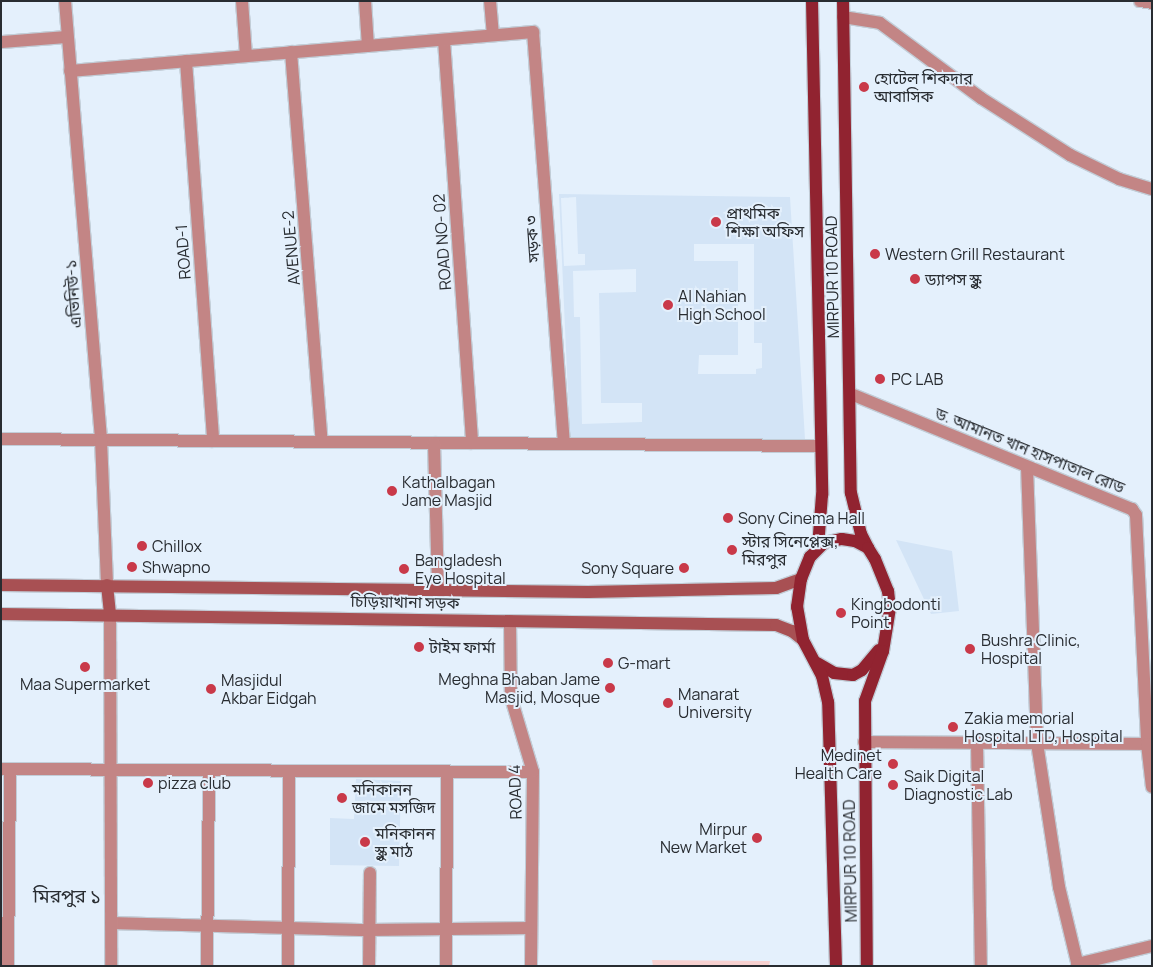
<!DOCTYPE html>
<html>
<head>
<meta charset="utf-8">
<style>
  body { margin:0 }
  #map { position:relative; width:1153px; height:967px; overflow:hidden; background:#e4f0fc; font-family:Manrope,"Noto Sans Bengali",sans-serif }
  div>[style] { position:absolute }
  .built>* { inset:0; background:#d3e4f6 }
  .green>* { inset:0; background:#f7d1d0 }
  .roads { filter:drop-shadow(1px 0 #c2cdd7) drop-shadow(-1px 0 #c2cdd7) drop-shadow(0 1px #c2cdd7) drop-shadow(0 -1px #c2cdd7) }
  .minor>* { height:12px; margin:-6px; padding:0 6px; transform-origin:6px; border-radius:6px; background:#c38585 }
  .tertiary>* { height:12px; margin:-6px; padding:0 6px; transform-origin:6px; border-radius:6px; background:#c38585 }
  .secondary>* { height:12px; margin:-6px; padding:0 6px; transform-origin:6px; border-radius:6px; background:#a85053 }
  .primary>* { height:12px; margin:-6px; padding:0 6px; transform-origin:6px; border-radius:6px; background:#912330 }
  .dots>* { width:14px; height:14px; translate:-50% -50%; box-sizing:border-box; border:2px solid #e4f0fc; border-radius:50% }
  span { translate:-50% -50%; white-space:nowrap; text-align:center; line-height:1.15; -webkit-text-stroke:4px #e4f0fc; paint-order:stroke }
  .poi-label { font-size:16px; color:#282c31 }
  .left { translate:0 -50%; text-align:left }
  .right { translate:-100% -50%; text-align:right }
  .street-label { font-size:16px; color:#282c31 }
  .quarter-label { font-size:19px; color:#282c31 }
  .frame { position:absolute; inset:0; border:2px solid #282c31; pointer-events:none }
</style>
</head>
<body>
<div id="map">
  <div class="built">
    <div style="clip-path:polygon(evenodd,559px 194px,790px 197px,805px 439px,570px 439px,559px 194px,576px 197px,578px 254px,585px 254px,585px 265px,564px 266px,561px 198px,576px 197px,559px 194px,694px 244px,754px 244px,754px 343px,762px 343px,762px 368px,756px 369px,756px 374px,698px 374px,699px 355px,738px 355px,738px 261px,694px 261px,694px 244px,559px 194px,636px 269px,636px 292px,599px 293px,601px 403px,642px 403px,642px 422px,582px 424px,580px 317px,574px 317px,573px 271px,636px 269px)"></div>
    <div style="clip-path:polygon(896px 540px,952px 551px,959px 611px,931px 614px)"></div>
    <div style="clip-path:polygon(356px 779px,401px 781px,399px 866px,330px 865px,330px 818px,354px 819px)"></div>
  </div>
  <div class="green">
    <div style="clip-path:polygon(652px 960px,770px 961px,769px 966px,653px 966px)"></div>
  </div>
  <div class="roads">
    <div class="minor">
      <div style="left:242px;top:1px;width:55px;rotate:85.8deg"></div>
      <div style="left:365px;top:1px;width:45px;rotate:86.2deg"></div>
      <div style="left:490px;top:1px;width:34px;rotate:85deg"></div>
      <div style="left:1140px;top:1px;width:12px;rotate:9deg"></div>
      <div style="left:843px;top:17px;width:37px;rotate:9deg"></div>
      <div style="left:880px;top:23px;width:126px;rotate:36.6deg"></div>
      <div style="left:981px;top:98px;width:106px;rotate:32.6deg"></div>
      <div style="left:1070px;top:155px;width:55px;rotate:26.1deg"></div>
      <div style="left:1119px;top:179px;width:34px;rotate:17deg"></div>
      <div style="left:444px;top:40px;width:404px;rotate:86deg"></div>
      <div style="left:1px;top:42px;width:66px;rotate:-4.3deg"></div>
      <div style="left:291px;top:52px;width:391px;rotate:85.5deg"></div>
      <div style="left:186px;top:61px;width:381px;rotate:85.9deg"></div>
      <div style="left:70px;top:71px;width:465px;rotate:-4.8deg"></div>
      <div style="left:533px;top:32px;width:413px;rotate:85.7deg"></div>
      <div style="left:1px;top:439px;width:819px;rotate:0.49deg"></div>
      <div style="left:434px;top:443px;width:146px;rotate:88.4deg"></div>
      <div style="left:1027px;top:467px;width:276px;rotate:87.9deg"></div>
      <div style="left:1037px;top:743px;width:146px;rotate:81.3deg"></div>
      <div style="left:1059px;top:887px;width:81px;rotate:76.5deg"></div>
      <div style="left:510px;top:621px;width:77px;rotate:89.3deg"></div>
      <div style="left:511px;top:698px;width:77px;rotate:73.4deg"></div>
      <div style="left:533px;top:772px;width:194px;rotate:90.6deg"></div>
      <div style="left:864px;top:742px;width:283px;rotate:0.4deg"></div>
      <div style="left:977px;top:743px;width:223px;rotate:89deg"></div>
      <div style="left:111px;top:923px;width:258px;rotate:1.6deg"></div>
      <div style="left:369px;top:930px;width:162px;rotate:-0.7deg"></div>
      <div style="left:1077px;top:964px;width:77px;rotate:-13.5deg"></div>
      <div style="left:8px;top:966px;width:197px;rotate:-89.4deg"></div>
      <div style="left:207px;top:966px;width:195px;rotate:-89.4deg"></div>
      <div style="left:288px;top:966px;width:195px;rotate:-89.7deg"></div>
      <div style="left:369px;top:966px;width:93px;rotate:-89.4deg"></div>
      <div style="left:446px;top:966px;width:194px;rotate:-89.7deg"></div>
    </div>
    <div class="tertiary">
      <div style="left:65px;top:1px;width:440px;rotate:85.3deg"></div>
      <div style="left:101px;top:440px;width:145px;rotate:87.6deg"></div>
      <div style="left:851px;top:394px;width:304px;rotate:22.3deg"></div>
      <div style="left:1132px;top:509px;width:7px;rotate:56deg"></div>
      <div style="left:1136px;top:515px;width:229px;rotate:87.2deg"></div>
      <div style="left:1147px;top:744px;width:43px;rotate:83.4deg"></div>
      <div style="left:110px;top:614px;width:352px;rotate:89.8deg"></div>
      <div style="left:1px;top:769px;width:532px;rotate:0.32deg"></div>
    </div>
    <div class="secondary">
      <div style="left:1px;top:585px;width:587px;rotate:0.68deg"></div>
      <div style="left:588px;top:592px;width:188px;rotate:-1.2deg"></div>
      <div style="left:776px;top:588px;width:27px;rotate:-20deg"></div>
      <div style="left:107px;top:585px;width:29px;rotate:84deg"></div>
      <div style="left:1px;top:614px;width:775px;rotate:0.81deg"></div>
      <div style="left:776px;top:625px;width:17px;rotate:21deg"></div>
      <div style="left:792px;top:631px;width:14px;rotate:39deg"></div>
    </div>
    <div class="primary">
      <div style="left:812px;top:1px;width:494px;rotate:88.8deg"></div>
      <div style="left:822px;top:495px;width:52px;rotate:94.4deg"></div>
      <div style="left:843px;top:1px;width:492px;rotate:89.1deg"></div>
      <div style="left:851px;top:493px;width:42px;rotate:76.3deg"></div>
      <div style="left:861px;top:534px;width:16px;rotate:63deg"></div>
      <div style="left:817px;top:663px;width:20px;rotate:30deg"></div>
      <div style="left:834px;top:673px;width:19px;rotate:6deg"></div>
      <div style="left:853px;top:675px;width:10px;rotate:-29deg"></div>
      <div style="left:862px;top:670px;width:26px;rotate:-50deg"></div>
      <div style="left:836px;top:966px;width:264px;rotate:-91.7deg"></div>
      <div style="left:828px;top:702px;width:27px;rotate:-103deg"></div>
      <div style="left:822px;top:676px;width:41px;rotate:-117.8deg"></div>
      <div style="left:803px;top:640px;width:34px;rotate:-100deg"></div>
      <div style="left:797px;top:607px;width:28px;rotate:-82deg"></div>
      <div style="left:801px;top:579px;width:24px;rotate:-68deg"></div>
      <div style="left:810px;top:557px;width:20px;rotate:-45deg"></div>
      <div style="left:824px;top:543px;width:18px;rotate:-13deg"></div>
      <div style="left:842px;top:539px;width:13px;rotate:9deg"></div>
      <div style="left:855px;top:541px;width:15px;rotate:28deg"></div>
      <div style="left:868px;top:548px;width:13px;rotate:58deg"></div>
      <div style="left:875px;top:559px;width:35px;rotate:68deg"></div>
      <div style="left:888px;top:591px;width:17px;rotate:83deg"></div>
      <div style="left:890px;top:608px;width:44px;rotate:99.2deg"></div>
      <div style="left:883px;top:651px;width:53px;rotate:109.8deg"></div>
      <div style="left:865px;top:701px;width:265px;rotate:89.6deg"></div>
    </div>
  </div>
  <div class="dots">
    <div style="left:864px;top:87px;background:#c93949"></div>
    <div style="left:716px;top:222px;background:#c93949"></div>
    <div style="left:875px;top:254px;background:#c93949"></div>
    <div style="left:915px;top:279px;background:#c93949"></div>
    <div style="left:668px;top:305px;background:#c93949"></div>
    <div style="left:880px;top:379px;background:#c93949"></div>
    <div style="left:392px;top:491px;background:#c93949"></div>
    <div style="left:728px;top:518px;background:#c93949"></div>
    <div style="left:142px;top:546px;background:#c93949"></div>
    <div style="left:732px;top:550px;background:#c93949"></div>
    <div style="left:132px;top:567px;background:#c93949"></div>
    <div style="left:684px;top:568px;background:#c93949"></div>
    <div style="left:404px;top:569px;background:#c93949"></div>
    <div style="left:841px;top:613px;background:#c93949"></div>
    <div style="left:419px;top:647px;background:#c93949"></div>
    <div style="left:970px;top:649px;background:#c93949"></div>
    <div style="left:608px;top:663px;background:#c93949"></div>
    <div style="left:85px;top:667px;background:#c93949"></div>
    <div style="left:610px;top:688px;background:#c93949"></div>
    <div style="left:211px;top:689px;background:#c93949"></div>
    <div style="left:668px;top:703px;background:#c93949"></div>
    <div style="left:953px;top:727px;background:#c93949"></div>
    <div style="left:893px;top:764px;background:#c93949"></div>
    <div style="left:148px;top:783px;background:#c93949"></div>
    <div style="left:893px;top:785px;background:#c93949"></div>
    <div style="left:342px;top:798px;background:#c93949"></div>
    <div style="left:757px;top:838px;background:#c93949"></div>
    <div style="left:365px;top:842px;background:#c93949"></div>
  </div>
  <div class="poi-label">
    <span class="left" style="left:874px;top:87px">হোটেল শিকদার<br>আবাসিক</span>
    <span class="left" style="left:726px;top:222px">প্রাথমিক<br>শিক্ষা অফিস</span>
    <span class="left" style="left:885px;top:254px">Western Grill Restaurant</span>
    <span class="left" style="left:925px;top:279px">ড্যাপস স্কুল</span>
    <span class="left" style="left:678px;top:305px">Al Nahian<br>High School</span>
    <span class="left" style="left:891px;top:379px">PC LAB</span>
    <span class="left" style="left:402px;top:491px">Kathalbagan<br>Jame Masjid</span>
    <span class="left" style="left:738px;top:518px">Sony Cinema Hall</span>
    <span class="left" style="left:742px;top:550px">স্টার সিনেপ্লেক্স,<br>মিরপুর</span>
    <span class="left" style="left:152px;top:546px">Chillox</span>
    <span class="left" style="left:415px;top:569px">Bangladesh<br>Eye Hospital</span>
    <span class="left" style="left:142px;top:567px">Shwapno</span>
    <span class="right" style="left:674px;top:568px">Sony Square</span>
    <span class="left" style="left:851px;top:613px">Kingbodonti<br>Point</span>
    <span class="left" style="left:981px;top:649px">Bushra Clinic,<br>Hospital</span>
    <span class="left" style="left:429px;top:647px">টাইম ফার্মা</span>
    <span class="left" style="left:618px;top:663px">G-mart</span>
    <span class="right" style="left:600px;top:688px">Meghna Bhaban Jame<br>Masjid, Mosque</span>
    <span class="left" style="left:221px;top:689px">Masjidul<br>Akbar Eidgah</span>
    <span style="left:85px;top:684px">Maa Supermarket</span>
    <span class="left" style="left:678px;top:703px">Manarat<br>University</span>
    <span class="left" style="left:964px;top:727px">Zakia memorial<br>Hospital LTD, Hospital</span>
    <span class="right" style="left:882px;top:764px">Medinet<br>Health Care</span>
    <span class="left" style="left:904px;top:785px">Saik Digital<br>Diagnostic Lab</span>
    <span class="left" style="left:158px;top:783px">pizza club</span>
    <span class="left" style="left:352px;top:798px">মনিকানন<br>জামে মসজিদ</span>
    <span class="right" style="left:747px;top:838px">Mirpur<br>New Market</span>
    <span class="left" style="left:375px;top:842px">মনিকানন<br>স্কুল মাঠ</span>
  </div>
  <div class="street-label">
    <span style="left:532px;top:239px;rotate:-94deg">সড়ক ৩</span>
    <span style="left:442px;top:242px;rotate:-94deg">ROAD NO- 02</span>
    <span style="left:291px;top:248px;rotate:-95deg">AVENUE-2</span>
    <span style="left:183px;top:252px;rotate:-94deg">ROAD-1</span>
    <span style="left:832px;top:277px;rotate:-91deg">MIRPUR 10 ROAD</span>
    <span style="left:73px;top:294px;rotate:-95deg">এভিনিউ-১</span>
    <span style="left:1030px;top:450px;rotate:22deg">ড. আমানত খান হাসপাতাল রোড</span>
    <span style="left:405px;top:602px;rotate:1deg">চিড়িয়াখানা সড়ক</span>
    <span style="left:515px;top:792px;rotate:-92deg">ROAD 4</span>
    <span style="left:850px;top:861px;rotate:-91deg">MIRPUR 10 ROAD</span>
  </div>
  <div class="quarter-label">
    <span style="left:67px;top:897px">মিরপুর ১</span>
  </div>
  <div class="frame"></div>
</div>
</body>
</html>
